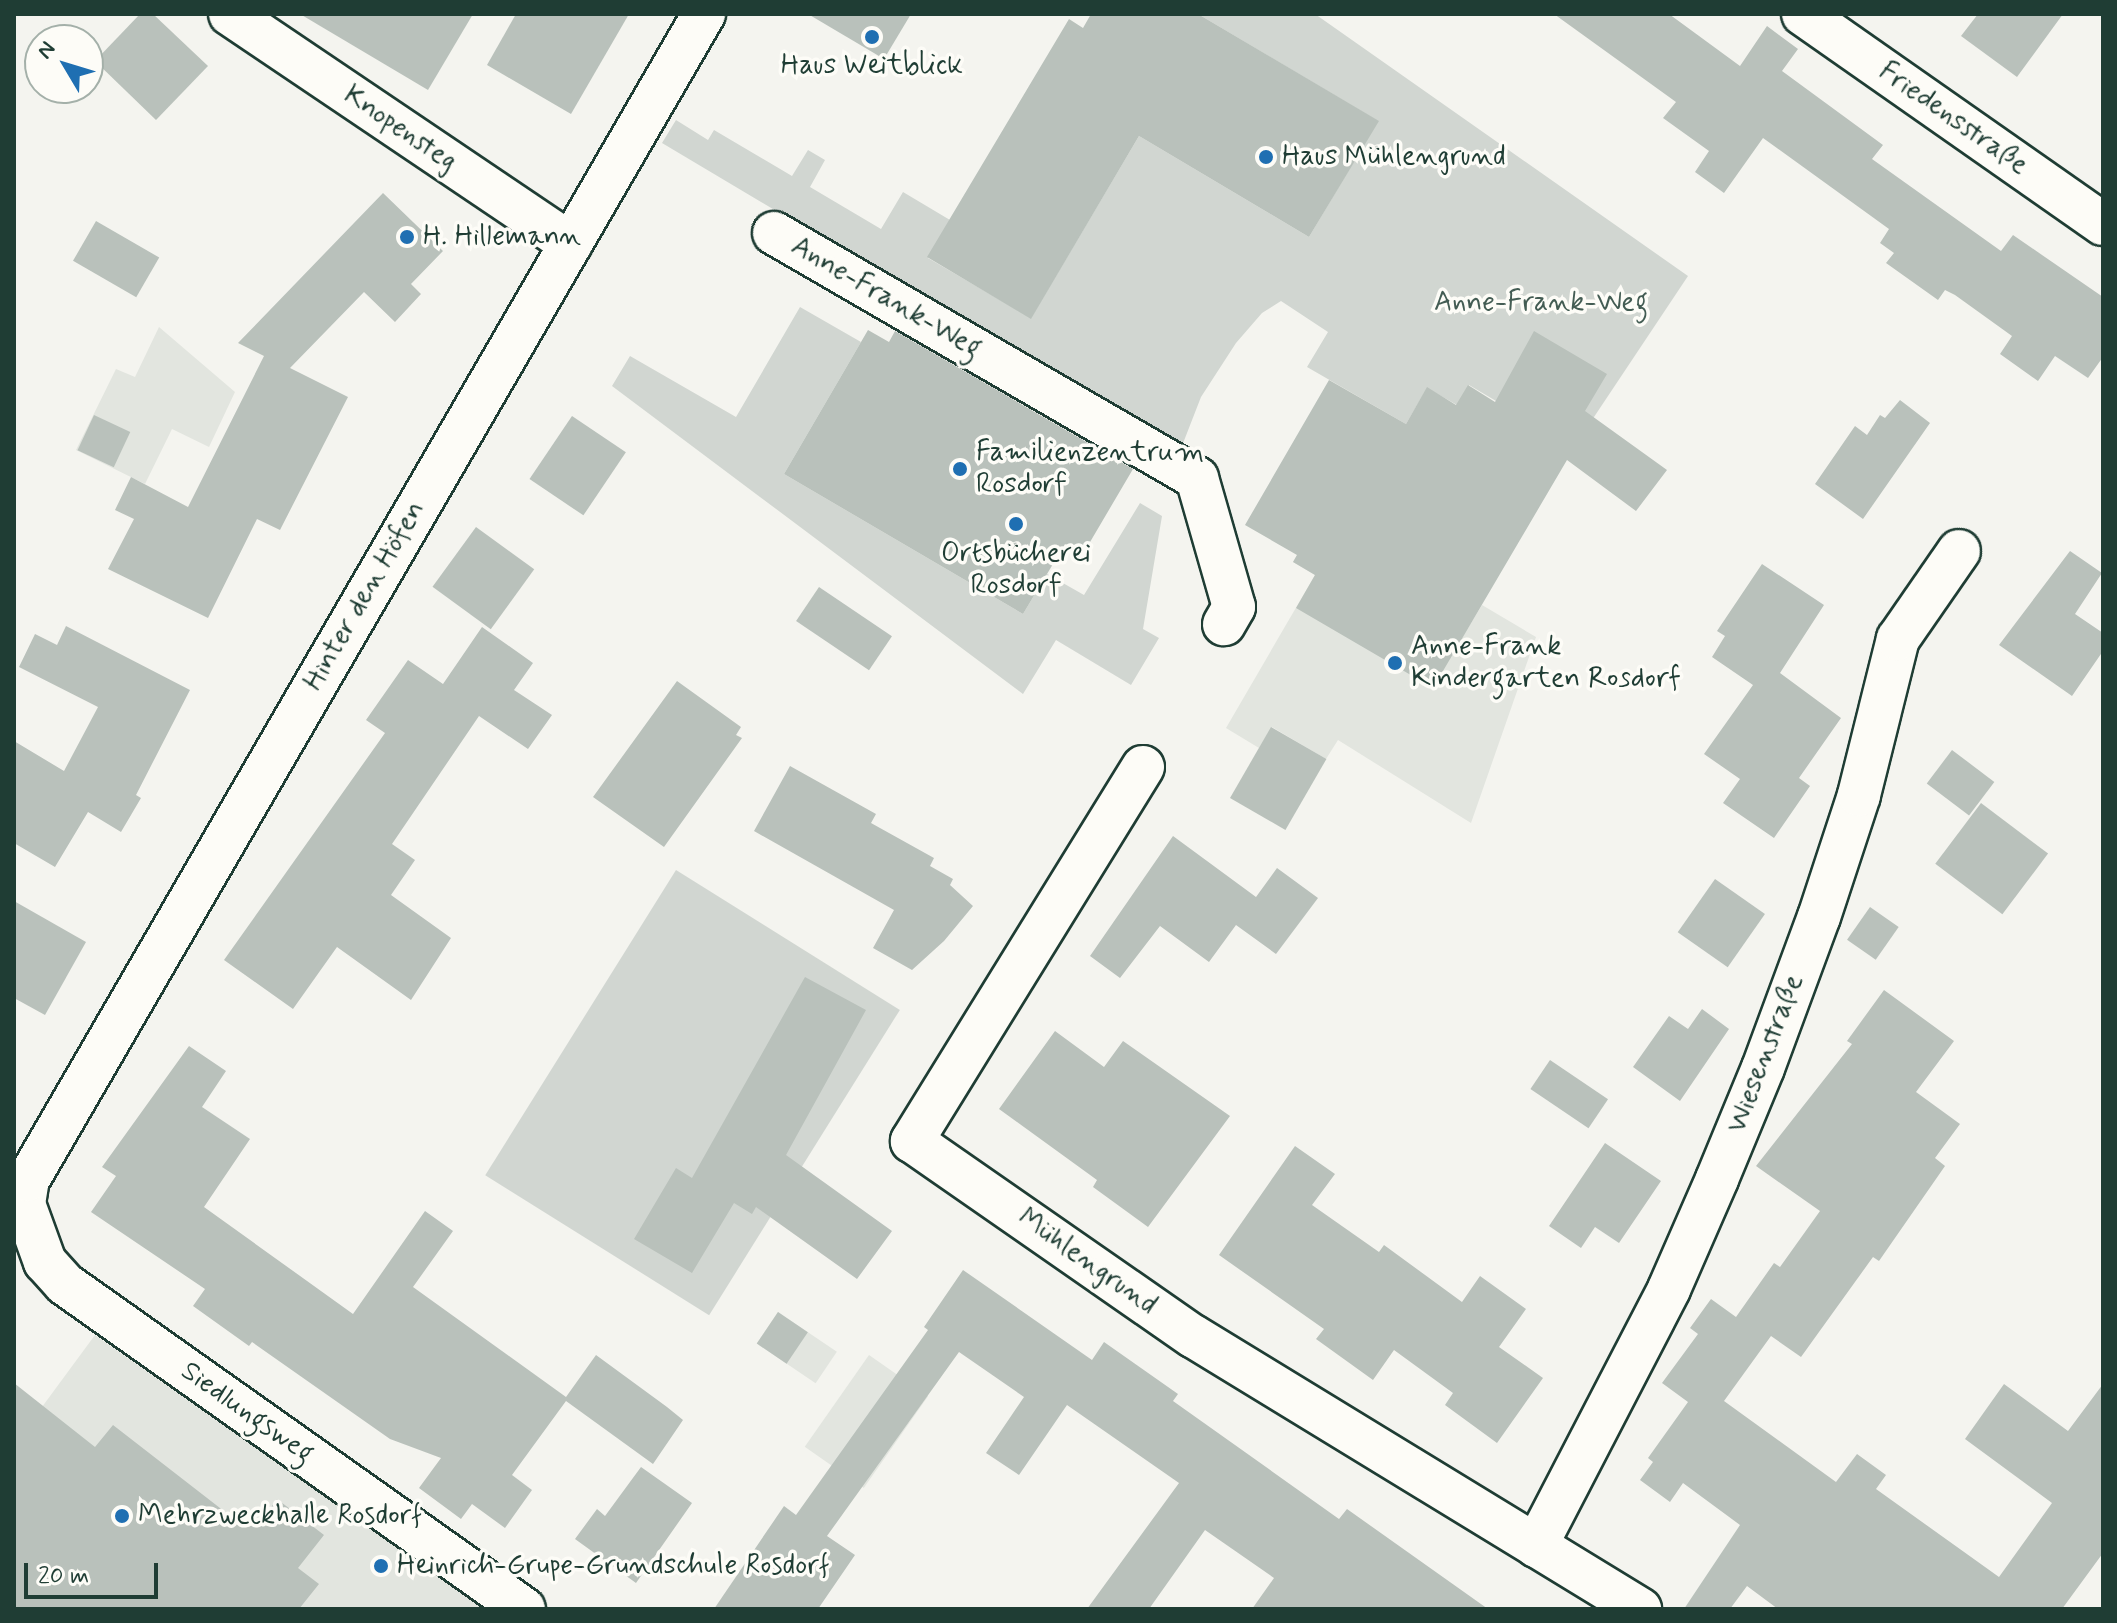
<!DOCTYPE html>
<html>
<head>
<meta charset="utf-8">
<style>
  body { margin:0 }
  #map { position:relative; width:2117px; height:1623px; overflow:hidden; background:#f4f4ef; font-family:Mynerve,sans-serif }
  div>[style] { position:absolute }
  .built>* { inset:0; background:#e2e5df; transform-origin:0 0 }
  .green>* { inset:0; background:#d1d6d1; transform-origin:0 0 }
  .building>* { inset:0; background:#b9c1bb; transform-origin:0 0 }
  .roads { filter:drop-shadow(2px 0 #1f3d34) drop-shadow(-2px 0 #1f3d34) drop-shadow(0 2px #1f3d34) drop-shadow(0 -2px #1f3d34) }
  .minor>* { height:42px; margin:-21px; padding:0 21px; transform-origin:21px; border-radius:21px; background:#fdfcf7 }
  .dots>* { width:22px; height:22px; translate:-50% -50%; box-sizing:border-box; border:4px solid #fdfcf7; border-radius:50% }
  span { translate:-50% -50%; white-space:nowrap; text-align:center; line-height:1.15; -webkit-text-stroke:7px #fdfcf7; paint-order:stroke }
  .poi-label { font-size:28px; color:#1f3d34 }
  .left { translate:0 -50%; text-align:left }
  .street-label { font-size:28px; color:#1f3d34 }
  .park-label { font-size:28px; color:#435c53 }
  .frame { position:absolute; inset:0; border:16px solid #1f3d34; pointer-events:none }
  .north { position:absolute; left:24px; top:24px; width:80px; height:80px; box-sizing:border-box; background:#fdfcf7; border:2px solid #a4b0a9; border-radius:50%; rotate:308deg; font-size:22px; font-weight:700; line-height:32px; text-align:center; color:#1f3d34 }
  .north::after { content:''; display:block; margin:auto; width:28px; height:36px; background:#1f6fb2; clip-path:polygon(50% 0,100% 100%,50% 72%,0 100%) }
  .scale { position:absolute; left:24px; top:1563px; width:134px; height:36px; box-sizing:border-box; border:4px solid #1f3d34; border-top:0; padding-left:10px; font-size:24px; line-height:28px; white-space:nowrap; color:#1f3d34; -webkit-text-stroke:6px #fdfcf7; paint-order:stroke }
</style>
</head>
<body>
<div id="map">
  <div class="built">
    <div style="clip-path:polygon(159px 327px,235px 392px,209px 447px,172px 429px,145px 484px,76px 450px,116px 369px,135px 377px)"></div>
    <div style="clip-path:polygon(1326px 505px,1468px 628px,1482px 605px,1536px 637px,1471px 823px,1338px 740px,1326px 759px,1272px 727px,1259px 748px,1226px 728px,1315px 575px,1293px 562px)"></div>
    <div style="left:778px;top:1312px;width:71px;height:38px;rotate:34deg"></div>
    <div style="clip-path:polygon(95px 1335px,333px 1502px,491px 1609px,14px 1609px,14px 1445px)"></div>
    <div style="left:869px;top:1355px;width:72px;height:112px;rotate:35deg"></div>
  </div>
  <div class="green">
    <div style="clip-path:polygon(1198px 14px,1315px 14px,1688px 276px,1574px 447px,1469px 385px,1457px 405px,1427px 388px,1406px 424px,1307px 367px,1328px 332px,1281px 301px,1262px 313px,1236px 343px,1201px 397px,1180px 451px,662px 143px,676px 120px,708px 140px,714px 130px,792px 176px,808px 150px,825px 160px,810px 187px,881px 229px,903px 192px,950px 220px,928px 258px,1031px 318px,1139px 136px,1309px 237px,1378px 121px)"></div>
    <div style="clip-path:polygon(800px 307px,861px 342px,784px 474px,1023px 614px,1047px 574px,1084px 595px,1140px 503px,1162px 516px,1143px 629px,1159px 638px,1131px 685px,1056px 640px,1023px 694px,612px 386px,630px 356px,736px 417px)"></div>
    <div style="left:676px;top:870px;width:264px;height:360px;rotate:32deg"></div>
  </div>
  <div class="building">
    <div style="clip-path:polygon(140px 14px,153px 14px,208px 66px,156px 120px,95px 61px)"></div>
    <div style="clip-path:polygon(300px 14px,473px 14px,428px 90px)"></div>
    <div style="clip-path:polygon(516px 14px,629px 14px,571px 114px,487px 65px)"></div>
    <div style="clip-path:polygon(808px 14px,911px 14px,884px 59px)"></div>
    <div style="clip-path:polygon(1091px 14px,1198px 14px,1379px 121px,1309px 237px,1139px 136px,1031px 319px,927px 257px,1069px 19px,1083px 28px)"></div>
    <div style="clip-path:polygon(1554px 14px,1669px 14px,1740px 66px,1767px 26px,1798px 49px,1782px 71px,1883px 145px,1872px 159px,2001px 251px,2013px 235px,2103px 297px,2103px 357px,2088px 378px,2055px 356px,2038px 381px,2000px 354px,2012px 336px,1955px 295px,1945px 290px,1938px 300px,1886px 263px,1894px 253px,1880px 243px,1889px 229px,1763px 138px,1724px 193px,1695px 172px,1709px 151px,1663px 118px,1676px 102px)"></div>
    <div style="clip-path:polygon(1978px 14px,2063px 14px,2017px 77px,1961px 36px)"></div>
    <div style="clip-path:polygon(383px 193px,443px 251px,411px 284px,421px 294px,395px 322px,364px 292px,290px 368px,348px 397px,280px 530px,257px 519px,208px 618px,108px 569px,134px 519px,115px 510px,131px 477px,188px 507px,264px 356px,238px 343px)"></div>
    <div style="left:96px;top:221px;width:73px;height:46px;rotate:30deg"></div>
    <div style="clip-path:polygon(868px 330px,889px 342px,895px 331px,1133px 469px,1083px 554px,1065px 544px,1023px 614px,784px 474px)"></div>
    <div style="clip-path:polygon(1534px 331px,1607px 374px,1585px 411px,1667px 470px,1636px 511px,1567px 460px,1433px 688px,1296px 608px,1315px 575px,1293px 562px,1297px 555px,1245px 525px,1329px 380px,1406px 424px,1427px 387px,1456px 405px,1468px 385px,1495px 402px)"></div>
    <div style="clip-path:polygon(1900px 400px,1930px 423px,1863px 519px,1815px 484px,1855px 426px,1867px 435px,1880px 415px,1885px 418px)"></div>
    <div style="left:94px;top:415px;width:40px;height:39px;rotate:25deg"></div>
    <div style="left:572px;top:416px;width:65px;height:76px;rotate:34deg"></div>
    <div style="left:476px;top:527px;width:72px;height:74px;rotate:36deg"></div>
    <div style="clip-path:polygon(2070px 551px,2102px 573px,2075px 614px,2103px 633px,2103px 651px,2072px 696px,1999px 645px)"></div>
    <div style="clip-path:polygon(1762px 564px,1824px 605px,1780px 673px,1841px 718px,1799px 778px,1810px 786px,1774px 838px,1723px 803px,1740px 779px,1704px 754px,1753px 685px,1712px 657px,1725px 636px,1717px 631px)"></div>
    <div style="left:819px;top:587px;width:88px;height:41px;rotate:34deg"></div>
    <div style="clip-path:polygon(66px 626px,190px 690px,136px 795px,141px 798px,121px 832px,88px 812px,55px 867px,14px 843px,14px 741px,64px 771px,98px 707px,19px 667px,35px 634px,57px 645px)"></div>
    <div style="clip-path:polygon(482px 627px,533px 663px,514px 690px,552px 715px,528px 749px,479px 716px,392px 844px,415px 860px,391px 895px,451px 938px,411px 1000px,337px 947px,293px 1009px,224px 960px,385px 733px,366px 720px,408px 660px,443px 684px)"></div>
    <div style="clip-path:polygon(677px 681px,741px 727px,736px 735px,742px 738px,664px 847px,593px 797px)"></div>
    <div style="left:1271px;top:727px;width:64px;height:82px;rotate:30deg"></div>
    <div style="left:1952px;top:750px;width:53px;height:42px;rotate:37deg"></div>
    <div style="clip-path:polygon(790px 766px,876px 814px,871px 823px,934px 858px,930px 866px,953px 879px,950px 885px,973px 906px,944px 941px,912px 970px,873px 948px,894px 910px,754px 831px)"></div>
    <div style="left:1981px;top:803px;width:84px;height:76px;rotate:37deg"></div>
    <div style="clip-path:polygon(1173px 836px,1256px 897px,1277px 868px,1318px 898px,1276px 954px,1236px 925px,1209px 962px,1160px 926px,1120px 978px,1090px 956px)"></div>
    <div style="left:1715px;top:879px;width:61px;height:65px;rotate:35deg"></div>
    <div style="clip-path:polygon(14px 901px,86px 942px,45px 1015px,14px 998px)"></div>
    <div style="left:1870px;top:907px;width:35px;height:40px;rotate:35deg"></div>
    <div style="clip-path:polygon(805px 977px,866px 1010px,786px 1155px,892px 1231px,857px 1279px,756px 1207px,752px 1214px,734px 1203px,692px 1273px,634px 1239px,676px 1168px,692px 1178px)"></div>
    <div style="clip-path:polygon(1884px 990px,1954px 1041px,1916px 1092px,1960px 1124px,1935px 1158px,1945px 1166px,1879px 1261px,1873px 1257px,1801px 1357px,1771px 1336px,1724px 1401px,1836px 1482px,1857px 1454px,1886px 1475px,1876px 1489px,1999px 1577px,2052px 1503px,1965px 1439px,2004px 1384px,2068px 1431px,2103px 1384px,2103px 1553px,2062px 1609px,1778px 1609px,1747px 1586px,1730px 1609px,1684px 1609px,1740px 1525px,1683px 1483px,1670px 1502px,1640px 1480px,1653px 1462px,1648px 1458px,1688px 1402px,1662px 1383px,1698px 1334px,1690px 1328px,1711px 1299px,1736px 1317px,1774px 1263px,1780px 1267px,1820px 1211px,1756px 1166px,1852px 1044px,1847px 1041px)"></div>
    <div style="clip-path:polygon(1702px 1009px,1729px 1029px,1680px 1101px,1633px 1067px,1669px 1016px,1688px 1029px)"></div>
    <div style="clip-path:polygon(1055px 1031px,1104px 1067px,1123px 1041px,1230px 1116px,1148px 1227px,1093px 1187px,1097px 1180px,999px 1109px)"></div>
    <div style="clip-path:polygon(189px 1046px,226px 1071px,202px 1107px,250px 1139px,204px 1207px,353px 1314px,425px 1211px,453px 1231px,413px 1287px,566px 1397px,596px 1355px,667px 1407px,683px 1420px,653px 1464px,566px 1401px,512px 1475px,532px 1490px,505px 1528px,472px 1504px,461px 1519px,419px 1488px,441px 1458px,390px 1439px,252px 1342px,249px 1346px,193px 1306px,205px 1289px,91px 1212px,116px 1176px,102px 1167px)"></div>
    <div style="left:1550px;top:1060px;width:70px;height:35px;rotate:34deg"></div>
    <div style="clip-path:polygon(1605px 1143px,1661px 1181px,1619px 1243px,1595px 1227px,1581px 1248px,1549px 1226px)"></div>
    <div style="clip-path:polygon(1295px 1146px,1335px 1174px,1312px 1205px,1379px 1252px,1384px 1245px,1462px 1302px,1480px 1276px,1526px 1309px,1499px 1347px,1543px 1378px,1497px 1443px,1445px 1405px,1453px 1393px,1394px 1350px,1373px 1380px,1316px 1339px,1324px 1329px,1219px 1255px)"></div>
    <div style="clip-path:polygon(963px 1270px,1092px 1360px,1104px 1342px,1178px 1394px,1173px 1401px,1339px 1519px,1347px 1509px,1488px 1609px,1252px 1609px,1274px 1578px,1205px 1530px,1149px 1609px,1087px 1609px,1179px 1483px,1067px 1405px,1019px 1475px,986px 1453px,1024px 1397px,959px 1352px,827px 1536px,855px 1555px,818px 1609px,714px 1609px,784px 1506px,796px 1515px,928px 1330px,924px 1327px)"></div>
    <div style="left:778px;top:1312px;width:36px;height:38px;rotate:34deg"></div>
    <div style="clip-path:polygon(14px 1383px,95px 1447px,113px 1425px,238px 1522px,247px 1510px,261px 1521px,277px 1499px,324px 1535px,298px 1568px,319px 1584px,299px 1609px,14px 1609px)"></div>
    <div style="clip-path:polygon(641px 1467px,692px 1503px,636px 1583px,575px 1539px,597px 1509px,605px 1516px)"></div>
  </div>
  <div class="roads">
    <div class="minor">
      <div style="left:230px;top:14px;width:411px;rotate:34deg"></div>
      <div style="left:1803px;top:14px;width:366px;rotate:35deg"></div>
      <div style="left:774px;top:233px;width:489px;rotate:30.1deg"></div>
      <div style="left:1197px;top:478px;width:134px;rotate:74deg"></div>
      <div style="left:1234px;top:607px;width:20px;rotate:120deg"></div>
      <div style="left:1143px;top:767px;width:440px;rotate:121.7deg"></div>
      <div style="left:912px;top:1141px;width:342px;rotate:34.8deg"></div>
      <div style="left:1193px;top:1336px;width:524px;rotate:31.41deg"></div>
      <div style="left:1536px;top:1546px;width:289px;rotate:-62.6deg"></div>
      <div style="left:1669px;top:1289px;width:120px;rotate:-66.4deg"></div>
      <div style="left:1717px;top:1179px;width:120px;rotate:-67.5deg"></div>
      <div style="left:1763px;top:1068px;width:161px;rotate:-69.7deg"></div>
      <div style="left:1819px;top:917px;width:128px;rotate:-71.8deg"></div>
      <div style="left:1859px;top:795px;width:161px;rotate:-76deg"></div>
      <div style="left:1898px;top:639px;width:107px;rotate:-55.3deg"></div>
      <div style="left:524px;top:1609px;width:562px;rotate:-144.7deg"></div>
      <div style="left:65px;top:1284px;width:30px;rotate:-132deg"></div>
      <div style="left:45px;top:1262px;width:62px;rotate:-109.9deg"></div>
      <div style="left:24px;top:1204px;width:24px;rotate:-81deg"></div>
      <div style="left:28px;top:1180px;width:1348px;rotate:-59.9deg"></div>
    </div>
  </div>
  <div class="dots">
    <div style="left:872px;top:37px;background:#1f6fb2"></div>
    <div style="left:1266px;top:157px;background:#1f6fb2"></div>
    <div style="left:407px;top:237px;background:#1f6fb2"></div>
    <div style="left:960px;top:469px;background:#1f6fb2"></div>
    <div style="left:1016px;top:524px;background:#1f6fb2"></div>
    <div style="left:1395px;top:663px;background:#1f6fb2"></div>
    <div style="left:122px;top:1516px;background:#1f6fb2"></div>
    <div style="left:381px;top:1566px;background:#1f6fb2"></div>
  </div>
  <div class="poi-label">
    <span style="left:872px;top:66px">Haus Weitblick</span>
    <span class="left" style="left:1282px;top:157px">Haus Mühlengrund</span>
    <span class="left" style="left:423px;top:237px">H. Hillemann</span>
    <span class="left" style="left:976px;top:469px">Familienzentrum<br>Rosdorf</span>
    <span style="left:1016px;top:570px">Ortsbücherei<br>Rosdorf</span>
    <span class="left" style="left:1411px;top:663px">Anne-Frank<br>Kindergarten Rosdorf</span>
    <span class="left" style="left:138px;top:1516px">Mehrzweckhalle Rosdorf</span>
    <span class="left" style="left:397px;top:1566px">Heinrich-Grupe-Grundschule Rosdorf</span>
  </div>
  <div class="street-label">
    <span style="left:1953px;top:119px;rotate:35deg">Friedensstraße</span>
    <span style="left:400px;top:129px;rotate:34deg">Knopensteg</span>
    <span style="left:886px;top:298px;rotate:30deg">Anne-Frank-Weg</span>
    <span style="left:365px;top:596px;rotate:-60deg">Hinter den Höfen</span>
    <span style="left:1766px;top:1054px;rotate:-69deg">Wiesenstraße</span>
    <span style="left:1087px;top:1262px;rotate:35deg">Mühlengrund</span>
    <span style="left:247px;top:1413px;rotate:35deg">Siedlungsweg</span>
  </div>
  <div class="park-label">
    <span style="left:1541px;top:303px">Anne-Frank-Weg</span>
  </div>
  <div class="frame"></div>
  <div class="north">N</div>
  <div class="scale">20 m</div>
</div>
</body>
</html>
